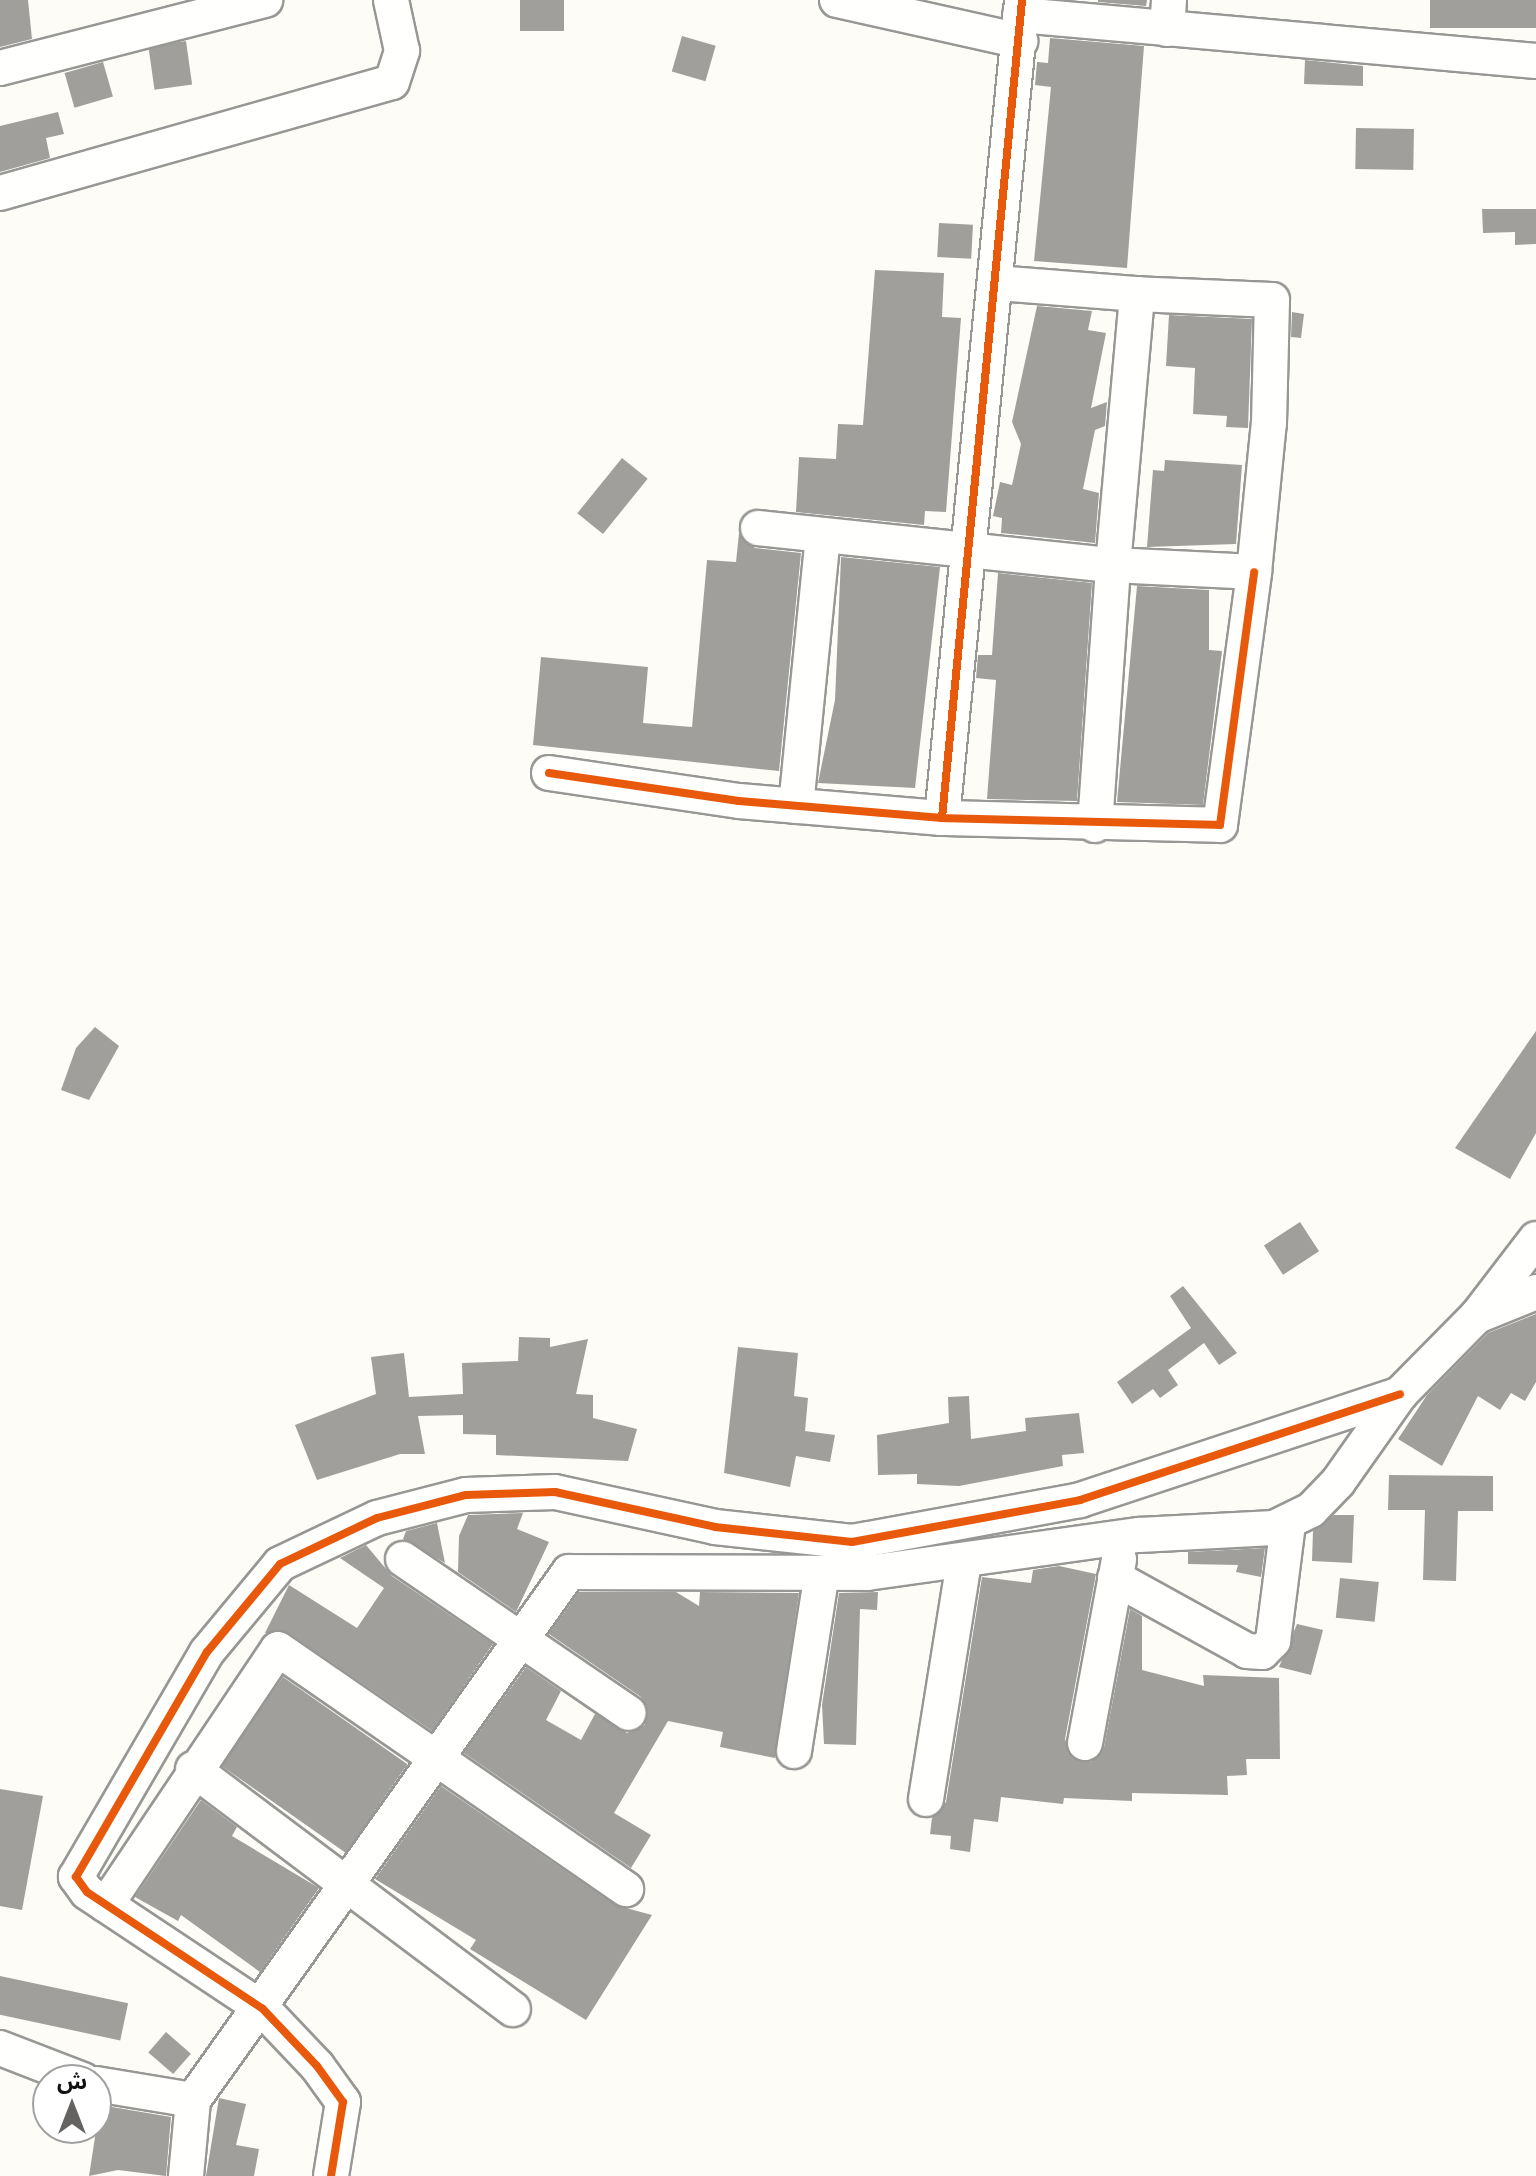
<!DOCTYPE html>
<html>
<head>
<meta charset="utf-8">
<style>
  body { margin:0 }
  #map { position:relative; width:1536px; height:2176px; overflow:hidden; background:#fdfcf7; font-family:"Libre Baskerville","Noto Sans Arabic",serif }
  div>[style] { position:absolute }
  .building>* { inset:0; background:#a19f9c; transform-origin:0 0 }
  .roads { filter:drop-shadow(2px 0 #979795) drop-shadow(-2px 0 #979795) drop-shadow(0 2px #979795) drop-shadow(0 -2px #979795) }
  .minor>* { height:34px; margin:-17px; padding:0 17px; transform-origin:17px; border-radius:17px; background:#fffffe }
  .cycleway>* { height:8px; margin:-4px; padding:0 4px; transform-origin:4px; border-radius:4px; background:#e8590c }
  span { translate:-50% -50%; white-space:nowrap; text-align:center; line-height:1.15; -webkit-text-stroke:8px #fff; paint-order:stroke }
  .north { position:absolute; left:32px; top:2064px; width:80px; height:80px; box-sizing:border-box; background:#fff; border:2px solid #a0a0a0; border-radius:50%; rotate:0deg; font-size:22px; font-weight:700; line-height:32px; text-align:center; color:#111 }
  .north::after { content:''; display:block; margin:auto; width:28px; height:36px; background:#646362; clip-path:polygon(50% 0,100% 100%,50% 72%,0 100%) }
</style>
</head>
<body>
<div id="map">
  <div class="building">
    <div style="clip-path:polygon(0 0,28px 0,32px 39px,0 47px)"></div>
    <div style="left:520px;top:0;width:44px;height:31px"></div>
    <div style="clip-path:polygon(1098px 0,1147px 0,1146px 6px,1098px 2px)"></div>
    <div style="left:1430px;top:0;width:106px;height:28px"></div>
    <div style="left:682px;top:36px;width:35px;height:37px;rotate:16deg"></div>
    <div style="clip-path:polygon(1050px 38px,1144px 46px,1127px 268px,1034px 261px,1051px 87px,1035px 85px,1037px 62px,1048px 63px)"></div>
    <div style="left:186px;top:41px;width:44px;height:38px;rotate:82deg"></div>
    <div style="clip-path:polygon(1305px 60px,1363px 66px,1363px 86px,1304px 84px)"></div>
    <div style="left:103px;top:62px;width:36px;height:40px;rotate:74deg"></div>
    <div style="clip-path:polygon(58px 112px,64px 134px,46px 138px,50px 158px,0 172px,0 126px)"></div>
    <div style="left:1356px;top:128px;width:58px;height:41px;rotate:1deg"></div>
    <div style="clip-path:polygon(1482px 209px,1536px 209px,1536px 244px,1515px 245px,1515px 232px,1483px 233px)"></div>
    <div style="left:939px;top:223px;width:34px;height:34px;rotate:3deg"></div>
    <div style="clip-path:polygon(875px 270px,944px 273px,942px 317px,961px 318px,946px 512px,925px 511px,924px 525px,796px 512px,799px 457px,836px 459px,838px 424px,863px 425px)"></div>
    <div style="clip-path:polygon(1037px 306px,1092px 311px,1088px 330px,1106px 333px,1091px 408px,1107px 402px,1105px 426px,1095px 430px,1083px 489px,1099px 493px,1095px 543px,1001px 533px,1002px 518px,993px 516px,1000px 482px,1012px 485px,1021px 444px,1012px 422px)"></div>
    <div style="clip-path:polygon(1292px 312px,1304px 314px,1301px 338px,1291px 337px)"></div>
    <div style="clip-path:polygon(1169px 315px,1252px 319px,1248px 428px,1226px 427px,1227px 416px,1193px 414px,1195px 368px,1166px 366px)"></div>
    <div style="left:622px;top:458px;width:33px;height:71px;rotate:39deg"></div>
    <div style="clip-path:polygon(1165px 460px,1242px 465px,1236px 544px,1147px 547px,1153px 470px,1164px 471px)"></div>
    <div style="clip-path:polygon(739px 533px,755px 548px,801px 553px,779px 771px,533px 745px,541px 657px,648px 667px,643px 723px,692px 727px,707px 560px,736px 562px)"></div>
    <div style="clip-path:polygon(841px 557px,940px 567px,915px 788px,818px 783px,835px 700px)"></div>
    <div style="clip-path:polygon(998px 573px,1092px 583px,1077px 801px,987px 799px,996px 680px,976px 678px,978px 655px,992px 655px)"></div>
    <div style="clip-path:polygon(1137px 586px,1209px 590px,1209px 650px,1222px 651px,1203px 805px,1117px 802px)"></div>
    <div style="clip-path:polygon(95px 1027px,119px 1046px,89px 1100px,61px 1090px,76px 1048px)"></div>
    <div style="clip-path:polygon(1536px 1031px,1536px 1133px,1510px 1179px,1455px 1148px)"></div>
    <div style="left:1300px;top:1222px;width:35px;height:43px;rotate:57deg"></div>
    <div style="clip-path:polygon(1183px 1286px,1237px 1353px,1219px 1365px,1204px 1343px,1168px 1370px,1178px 1385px,1160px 1398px,1153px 1389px,1132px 1404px,1117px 1382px,1191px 1328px,1170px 1296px)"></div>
    <div style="clip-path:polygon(1536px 1314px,1536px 1382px,1525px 1401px,1511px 1393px,1500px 1410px,1478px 1396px,1442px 1466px,1398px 1439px,1427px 1395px,1488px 1333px)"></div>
    <div style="clip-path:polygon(519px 1337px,550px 1338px,550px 1347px,588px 1339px,576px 1394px,593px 1395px,593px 1418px,637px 1429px,628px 1461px,496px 1455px,496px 1435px,463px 1434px,463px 1415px,418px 1416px,425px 1454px,400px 1454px,317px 1480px,295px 1425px,376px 1394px,371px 1357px,404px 1353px,409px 1397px,463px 1394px,462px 1363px,518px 1361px)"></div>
    <div style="clip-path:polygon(738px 1347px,798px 1353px,794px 1396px,808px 1398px,805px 1431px,835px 1435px,830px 1462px,796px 1456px,790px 1487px,724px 1473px)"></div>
    <div style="clip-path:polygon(969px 1396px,971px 1439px,1026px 1431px,1025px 1418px,1079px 1413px,1084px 1453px,1062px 1455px,1063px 1466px,959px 1486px,917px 1484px,917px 1474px,878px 1475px,877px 1435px,949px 1423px,948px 1397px)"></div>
    <div style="clip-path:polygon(1389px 1475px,1493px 1476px,1493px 1511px,1458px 1511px,1456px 1581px,1423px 1580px,1425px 1510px,1388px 1510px)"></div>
    <div style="clip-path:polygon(523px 1513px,517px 1529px,549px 1542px,516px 1612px,458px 1572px,459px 1536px,468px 1515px)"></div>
    <div style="clip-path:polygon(1334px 1515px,1354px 1515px,1352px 1563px,1312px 1561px,1313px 1531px)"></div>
    <div style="clip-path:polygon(437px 1523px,445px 1563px,403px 1539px,406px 1531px)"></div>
    <div style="clip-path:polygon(366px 1545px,392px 1576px,493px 1644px,432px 1731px,289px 1633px,265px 1633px,289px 1585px,357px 1628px,384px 1588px,340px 1558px)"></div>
    <div style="clip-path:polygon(1265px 1548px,1261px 1577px,1236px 1572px,1238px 1565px,1188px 1564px,1188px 1552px)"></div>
    <div style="clip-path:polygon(1059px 1566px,1096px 1574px,1065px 1739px,1072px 1758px,1091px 1762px,1104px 1747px,1130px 1609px,1142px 1616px,1142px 1670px,1204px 1686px,1203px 1675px,1279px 1678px,1280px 1759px,1246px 1759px,1247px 1775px,1227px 1776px,1228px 1795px,1132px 1793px,1132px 1801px,1064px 1798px,1063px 1804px,1001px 1797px,998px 1822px,974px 1819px,970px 1852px,950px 1849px,951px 1836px,930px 1834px,932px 1818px,946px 1802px,982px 1577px,1031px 1583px,1033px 1570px)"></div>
    <div style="left:1340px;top:1578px;width:39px;height:40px;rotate:6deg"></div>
    <div style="clip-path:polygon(579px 1592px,676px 1592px,699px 1606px,700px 1592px,799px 1593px,775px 1758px,720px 1747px,723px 1732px,668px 1721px,614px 1813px,651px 1835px,631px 1868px,464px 1753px,526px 1667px,561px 1691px,546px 1720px,581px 1740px,595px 1714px,627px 1733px,645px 1725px,641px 1697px,549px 1634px)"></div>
    <div style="clip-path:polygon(878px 1592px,877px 1610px,860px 1609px,856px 1745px,824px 1744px,822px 1705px,839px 1593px)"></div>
    <div style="clip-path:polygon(1297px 1624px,1323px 1630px,1311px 1675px,1279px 1667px)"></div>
    <div style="left:283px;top:1677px;width:152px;height:108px;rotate:35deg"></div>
    <div style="clip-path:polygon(441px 1786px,615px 1905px,652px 1915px,586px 2020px,470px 1949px,476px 1940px,375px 1879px)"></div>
    <div style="clip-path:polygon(0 1789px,43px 1796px,22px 1910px,0 1906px)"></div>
    <div style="clip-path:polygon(201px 1800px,237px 1827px,232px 1836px,319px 1888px,260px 1972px,181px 1915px,178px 1921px,135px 1897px)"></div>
    <div style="left:0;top:1976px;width:131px;height:38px;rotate:12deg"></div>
    <div style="left:166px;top:2032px;width:33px;height:27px;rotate:41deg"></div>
    <div style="clip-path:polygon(219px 2098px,246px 2104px,236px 2145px,259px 2149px,254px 2176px,206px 2176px)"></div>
    <div style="clip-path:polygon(100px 2105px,171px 2117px,166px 2176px,118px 2170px,89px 2176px)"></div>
  </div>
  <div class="roads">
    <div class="minor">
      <div style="left:837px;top:0;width:188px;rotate:12.6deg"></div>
      <div style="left:1020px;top:15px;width:518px;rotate:5.09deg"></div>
      <div style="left:1167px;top:29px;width:29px;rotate:-86deg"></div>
      <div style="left:0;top:68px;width:274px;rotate:-14.4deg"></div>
      <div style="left:0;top:193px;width:407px;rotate:-15.8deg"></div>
      <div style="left:392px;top:82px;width:33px;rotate:-72deg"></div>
      <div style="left:402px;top:51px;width:52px;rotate:-102.2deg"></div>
      <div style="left:758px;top:528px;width:357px;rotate:6deg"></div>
      <div style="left:1113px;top:565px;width:272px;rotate:-84.9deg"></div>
      <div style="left:1137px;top:294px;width:141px;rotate:-175.5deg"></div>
      <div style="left:549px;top:773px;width:192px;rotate:8.4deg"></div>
      <div style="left:739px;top:801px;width:204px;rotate:4.8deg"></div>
      <div style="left:942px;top:818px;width:278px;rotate:1.4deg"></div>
      <div style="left:1220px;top:825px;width:255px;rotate:-82.3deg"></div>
      <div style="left:796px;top:806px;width:271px;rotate:-84.3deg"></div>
      <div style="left:942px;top:818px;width:822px;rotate:-84.41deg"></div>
      <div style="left:1095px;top:825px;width:261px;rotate:-86deg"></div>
      <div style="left:1113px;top:565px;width:141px;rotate:2.8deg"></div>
      <div style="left:1254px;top:572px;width:150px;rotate:-84.3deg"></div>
      <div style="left:1269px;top:423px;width:123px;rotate:-88.6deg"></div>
      <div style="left:1272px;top:300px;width:135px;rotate:-177.5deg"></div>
      <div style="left:1477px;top:1316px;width:97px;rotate:-52.5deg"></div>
      <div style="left:403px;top:1559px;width:273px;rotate:34.3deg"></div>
      <div style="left:1115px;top:1578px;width:151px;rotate:28.9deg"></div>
      <div style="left:1247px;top:1651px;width:15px;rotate:4deg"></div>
      <div style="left:1262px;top:1652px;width:16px;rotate:-45deg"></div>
      <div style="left:1273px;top:1641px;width:118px;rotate:-82.7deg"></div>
      <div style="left:1085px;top:1743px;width:187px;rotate:-79.5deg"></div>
      <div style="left:794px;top:1751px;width:180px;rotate:-81.1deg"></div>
      <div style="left:193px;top:1769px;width:400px;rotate:36.9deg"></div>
      <div style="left:926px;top:1799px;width:240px;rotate:-80.9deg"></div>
      <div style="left:106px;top:1905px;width:308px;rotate:-56.1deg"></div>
      <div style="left:278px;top:1649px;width:423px;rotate:34.6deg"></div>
      <div style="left:0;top:2048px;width:89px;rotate:21.1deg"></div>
      <div style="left:96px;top:2084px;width:98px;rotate:9.4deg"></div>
      <div style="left:193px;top:2100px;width:648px;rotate:-54.54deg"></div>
      <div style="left:569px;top:1572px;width:298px;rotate:0.2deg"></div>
      <div style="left:867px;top:1573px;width:275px;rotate:-8deg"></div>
      <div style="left:1139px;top:1535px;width:135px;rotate:-3deg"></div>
      <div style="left:1274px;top:1528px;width:41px;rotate:-25.9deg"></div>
      <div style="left:1311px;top:1510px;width:39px;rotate:-46deg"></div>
      <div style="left:1338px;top:1482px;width:108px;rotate:-54.8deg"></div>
      <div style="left:1400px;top:1394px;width:110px;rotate:-45.4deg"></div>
      <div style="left:1477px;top:1316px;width:64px;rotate:-22.1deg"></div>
      <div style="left:186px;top:2176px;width:76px;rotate:-84.7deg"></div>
      <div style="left:331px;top:2176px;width:75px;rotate:-80.8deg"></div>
      <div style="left:343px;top:2102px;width:44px;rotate:-125.8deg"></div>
      <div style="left:317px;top:2066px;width:79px;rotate:-133.5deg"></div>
      <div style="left:263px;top:2009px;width:211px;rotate:-146.4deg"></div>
      <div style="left:87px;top:1892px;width:19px;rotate:-126deg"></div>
      <div style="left:76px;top:1877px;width:260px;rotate:-59.8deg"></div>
      <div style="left:207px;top:1652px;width:114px;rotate:-50.3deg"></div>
      <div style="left:280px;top:1564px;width:107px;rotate:-25.4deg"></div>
      <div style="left:377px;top:1518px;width:92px;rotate:-14.5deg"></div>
      <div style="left:466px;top:1495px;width:89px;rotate:-1.9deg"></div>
      <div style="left:555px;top:1492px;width:164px;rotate:12.3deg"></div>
      <div style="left:715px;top:1527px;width:138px;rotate:6.2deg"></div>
      <div style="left:852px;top:1542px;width:232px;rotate:-10.4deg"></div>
      <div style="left:1080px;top:1500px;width:337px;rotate:-18.3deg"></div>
    </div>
  </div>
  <div class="cycleway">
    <div style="left:549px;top:773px;width:192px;rotate:8.4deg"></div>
    <div style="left:739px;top:801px;width:204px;rotate:4.8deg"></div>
    <div style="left:942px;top:818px;width:278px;rotate:1.4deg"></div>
    <div style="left:1220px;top:825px;width:255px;rotate:-82.3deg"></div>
    <div style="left:942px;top:818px;width:822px;rotate:-84.41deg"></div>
    <div style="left:331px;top:2176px;width:75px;rotate:-80.8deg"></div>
    <div style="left:343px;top:2102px;width:44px;rotate:-125.8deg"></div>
    <div style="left:317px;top:2066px;width:79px;rotate:-133.5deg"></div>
    <div style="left:263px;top:2009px;width:211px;rotate:-146.4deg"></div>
    <div style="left:87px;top:1892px;width:19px;rotate:-126deg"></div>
    <div style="left:76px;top:1877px;width:260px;rotate:-59.8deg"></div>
    <div style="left:207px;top:1652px;width:114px;rotate:-50.3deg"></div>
    <div style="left:280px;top:1564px;width:107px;rotate:-25.4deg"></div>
    <div style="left:377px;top:1518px;width:92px;rotate:-14.5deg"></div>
    <div style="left:466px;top:1495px;width:89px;rotate:-1.9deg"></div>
    <div style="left:555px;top:1492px;width:164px;rotate:12.3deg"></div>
    <div style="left:715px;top:1527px;width:138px;rotate:6.2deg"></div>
    <div style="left:852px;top:1542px;width:232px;rotate:-10.4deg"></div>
    <div style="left:1080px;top:1500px;width:337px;rotate:-18.3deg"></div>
  </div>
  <div class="north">ش</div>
</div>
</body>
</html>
